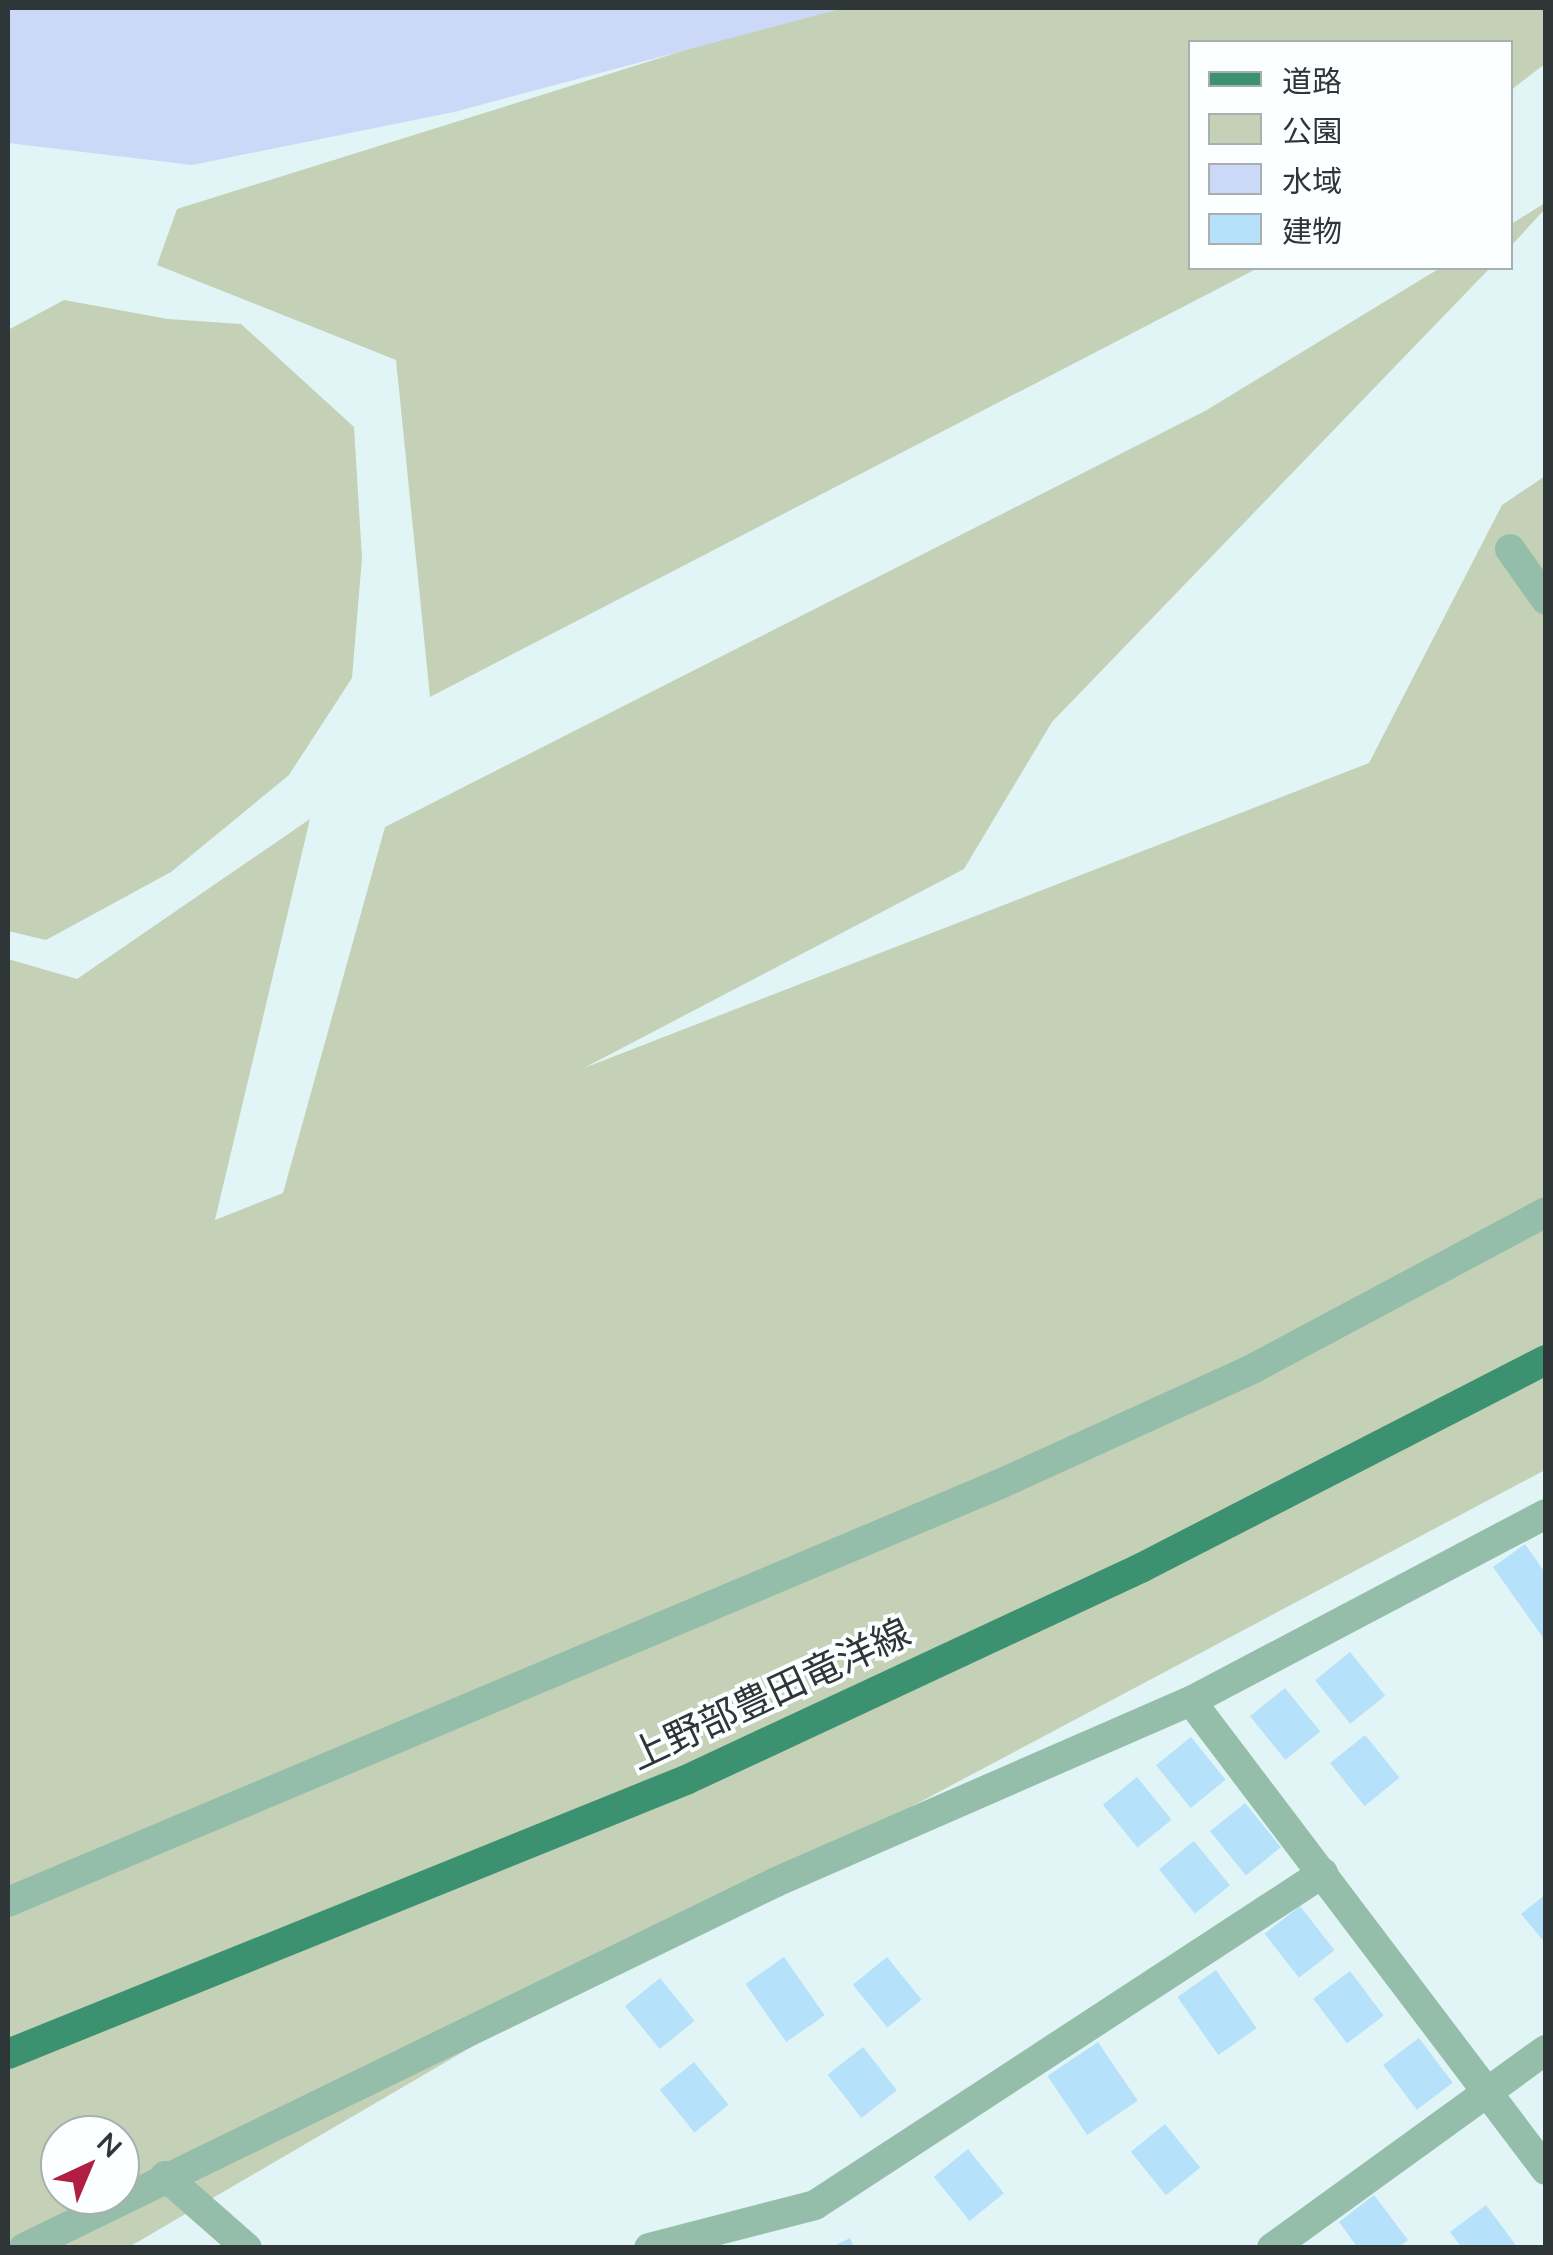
<!DOCTYPE html>
<html>
<head>
<meta charset="utf-8">
<style>
  body { margin:0 }
  #map { position:relative; width:1553px; height:2255px; overflow:hidden; background:#e2f5f6; font-family:Mulish,"Noto Sans JP",sans-serif }
  div>[style] { position:absolute }
  .green>* { inset:0; background:#c4d1b7 }
  .water>* { inset:0; background:#ccd8f8 }
  .building>* { inset:0; background:#b6e1fa; transform-origin:0 0 }
  .minor>* { height:30px; margin:-15px; padding:0 15px; transform-origin:15px; border-radius:15px; background:#95beaa }
  .major>* { height:30px; margin:-15px; padding:0 15px; transform-origin:15px; border-radius:15px; background:#3c9270 }
  span { translate:-50% -50%; white-space:nowrap; text-align:center; line-height:1.15; -webkit-text-stroke:8px #fbffff; paint-order:stroke }
  .street-label { font-size:38px; color:#2f3637 }
  .frame { position:absolute; inset:0; border:10px solid #2f3637; pointer-events:none }
  .legend { position:absolute; left:1188px; top:40px; width:325px; height:230px; box-sizing:border-box; background:#fbffff; border:2px solid #a9afaf; margin:0; padding:12px 18px; list-style:none; font-size:30px; color:#2f3637 }
  .legend li { display:flex; align-items:center; gap:20px; height:50px }
  .legend b { width:50px; border:2px solid #a9afaf }
  .north { position:absolute; left:40px; top:2115px; width:100px; height:100px; box-sizing:border-box; background:#fbffff; border:2px solid #a9afaf; border-radius:50%; rotate:44deg; font-size:28px; font-weight:700; line-height:40px; text-align:center; color:#2f3637 }
  .north::after { content:''; display:block; margin:auto; width:35px; height:45px; background:#b11e43; clip-path:polygon(50% 0,100% 100%,50% 72%,0 100%) }
</style>
</head>
<body>
<div id="map">
  <div class="green">
    <div style="clip-path:polygon(820px 8px,1545px 8px,1545px 64px,1511px 90px,1510px 42px,1190px 42px,1190px 268px,1258px 268px,430px 697px,396px 360px,157px 265px,177px 209px)"></div>
    <div style="clip-path:polygon(1545px 203px,1545px 209px,1511px 246px,1511px 224px)"></div>
    <div style="clip-path:polygon(evenodd,1440px 268px,1490px 268px,1052px 722px,964px 869px,584px 1068px,1369px 763px,1502px 505px,1545px 476px,1545px 1470px,600px 1972px,129px 2247px,8px 2247px,8px 959px,77px 979px,310px 819px,215px 1220px,283px 1193px,385px 827px,1205px 411px,1440px 268px,60px 2135px,120px 2135px,120px 2195px,60px 2195px,60px 2135px)"></div>
    <div style="clip-path:polygon(64px 300px,168px 319px,241px 324px,354px 427px,362px 558px,352px 678px,289px 775px,171px 872px,46px 940px,8px 931px,8px 330px)"></div>
  </div>
  <div class="water">
    <div style="clip-path:polygon(8px 8px,844px 8px,454px 112px,192px 165px,8px 143px)"></div>
  </div>
  <div class="building">
    <div style="clip-path:polygon(1525px 1544px,1546px 1574px,1546px 1642px,1493px 1567px)"></div>
    <div style="left:1350px;top:1652px;width:56px;height:45px;rotate:51deg"></div>
    <div style="left:1285px;top:1688px;width:56px;height:45px;rotate:51deg"></div>
    <div style="left:1365px;top:1735px;width:55px;height:45px;rotate:51deg"></div>
    <div style="left:1191px;top:1737px;width:55px;height:45px;rotate:51deg"></div>
    <div style="left:1137px;top:1777px;width:55px;height:44px;rotate:51deg"></div>
    <div style="left:1245px;top:1803px;width:57px;height:45px;rotate:51deg"></div>
    <div style="left:1194px;top:1841px;width:57px;height:45px;rotate:51deg"></div>
    <div style="clip-path:polygon(1546px 1894px,1546px 1944px,1521px 1914px)"></div>
    <div style="left:1300px;top:1906px;width:56px;height:45px;rotate:52deg"></div>
    <div style="left:784px;top:1957px;width:71px;height:47px;rotate:55deg"></div>
    <div style="left:887px;top:1957px;width:55px;height:44px;rotate:51deg"></div>
    <div style="left:1216px;top:1970px;width:71px;height:47px;rotate:55deg"></div>
    <div style="left:1350px;top:1971px;width:56px;height:46px;rotate:53deg"></div>
    <div style="left:660px;top:1978px;width:55px;height:45px;rotate:51deg"></div>
    <div style="left:1419px;top:2038px;width:56px;height:45px;rotate:53deg"></div>
    <div style="left:1098px;top:2042px;width:71px;height:61px;rotate:56deg"></div>
    <div style="left:863px;top:2047px;width:55px;height:45px;rotate:52deg"></div>
    <div style="left:694px;top:2062px;width:55px;height:44px;rotate:51deg"></div>
    <div style="left:1165px;top:2124px;width:56px;height:44px;rotate:51deg"></div>
    <div style="left:968px;top:2149px;width:57px;height:44px;rotate:51deg"></div>
    <div style="clip-path:polygon(1374px 2195px,1408px 2240px,1398px 2248px,1358px 2248px,1339px 2222px)"></div>
    <div style="clip-path:polygon(1486px 2205px,1518px 2248px,1462px 2248px,1450px 2232px)"></div>
    <div style="clip-path:polygon(850px 2238px,854px 2248px,830px 2248px)"></div>
  </div>
  <div class="minor">
    <div style="left:1510px;top:549px;width:62px;rotate:54.8deg"></div>
    <div style="left:1191px;top:1701px;width:588px;rotate:52.88deg"></div>
    <div style="left:8px;top:1902px;width:1076px;rotate:-22.85deg"></div>
    <div style="left:1000px;top:1484px;width:279px;rotate:-24.5deg"></div>
    <div style="left:1254px;top:1368px;width:331px;rotate:-28.1deg"></div>
    <div style="left:165px;top:2176px;width:109px;rotate:41.3deg"></div>
    <div style="left:24px;top:2248px;width:836px;rotate:-25.95deg"></div>
    <div style="left:776px;top:1882px;width:453px;rotate:-23.6deg"></div>
    <div style="left:1191px;top:1701px;width:401px;rotate:-27.8deg"></div>
    <div style="left:649px;top:2248px;width:171px;rotate:-14.5deg"></div>
    <div style="left:815px;top:2205px;width:607px;rotate:-33.17deg"></div>
    <div style="left:1272px;top:2248px;width:338px;rotate:-35.9deg"></div>
  </div>
  <div class="major">
    <div style="left:8px;top:2054px;width:731px;rotate:-22.01deg"></div>
    <div style="left:686px;top:1780px;width:502px;rotate:-24.98deg"></div>
    <div style="left:1141px;top:1568px;width:455px;rotate:-27.2deg"></div>
  </div>
  <div class="street-label">
    <span style="left:770px;top:1694px;rotate:-25deg">上野部豊田竜洋線</span>
  </div>
  <div class="frame"></div>
  <ul class="legend">
  <li><b style="height:12px;background:#3c9270"></b>道路</li>
  <li><b style="height:28px;background:#c4d1b7"></b>公園</li>
  <li><b style="height:28px;background:#ccd8f8"></b>水域</li>
  <li><b style="height:28px;background:#b6e1fa"></b>建物</li>
  </ul>
  <div class="north">N</div>
</div>
</body>
</html>
